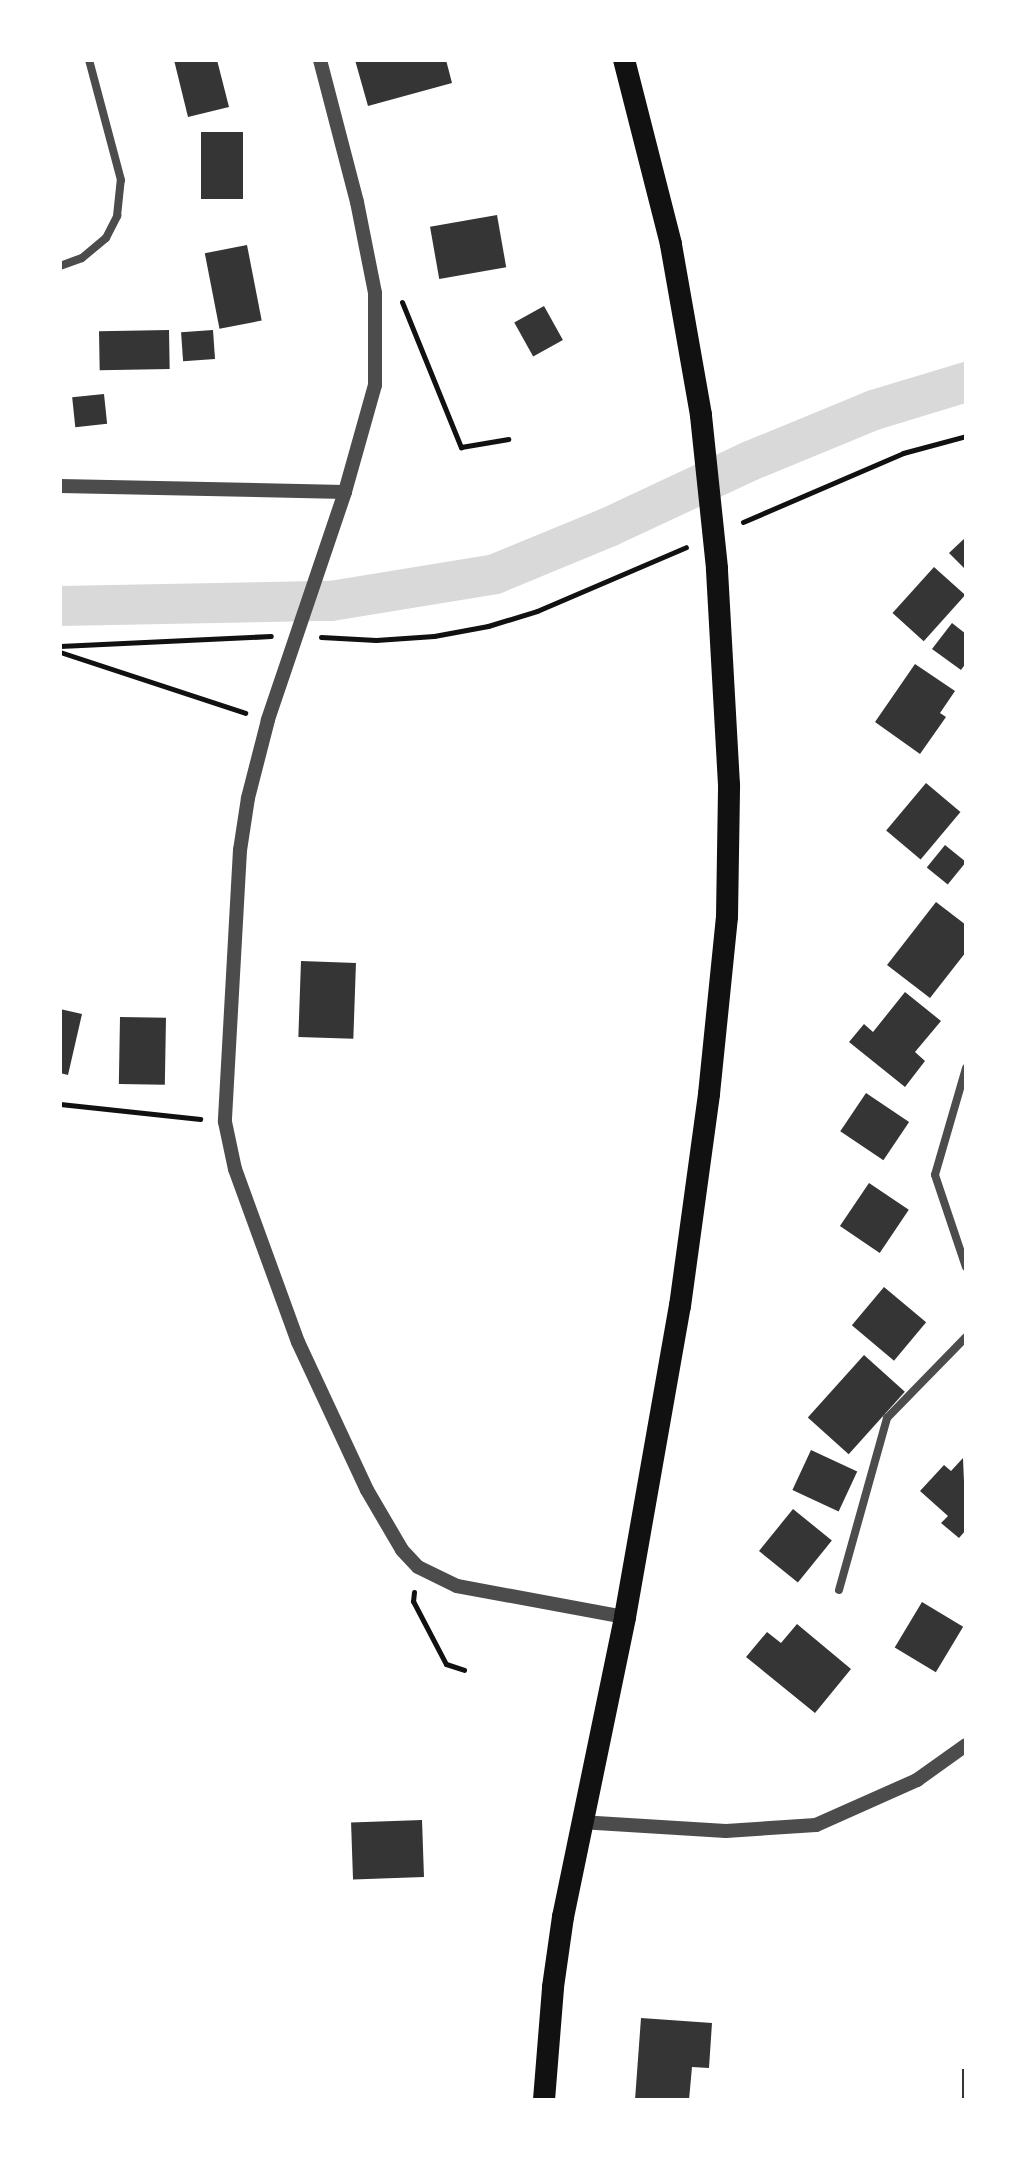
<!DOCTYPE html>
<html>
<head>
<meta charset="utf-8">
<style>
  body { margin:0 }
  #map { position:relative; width:1026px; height:2160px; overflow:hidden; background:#fff; font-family:"Titillium Web",sans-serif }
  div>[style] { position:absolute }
  .canal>* { height:40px; margin:-20px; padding:0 20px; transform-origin:20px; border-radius:20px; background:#d9d9d9 }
  .building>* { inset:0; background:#353535; transform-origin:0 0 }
  .path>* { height:5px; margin:-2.5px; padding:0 2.5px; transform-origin:2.5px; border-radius:2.5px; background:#111 }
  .minor>* { height:8px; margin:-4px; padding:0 4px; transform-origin:4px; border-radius:4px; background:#4c4c4c }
  .tertiary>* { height:14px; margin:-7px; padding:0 7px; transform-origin:7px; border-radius:7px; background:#4c4c4c }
  .trunk>* { height:22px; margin:-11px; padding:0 11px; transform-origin:11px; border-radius:11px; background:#111 }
  span { translate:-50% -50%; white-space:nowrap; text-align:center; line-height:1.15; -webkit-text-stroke:8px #fff; paint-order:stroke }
  .frame { position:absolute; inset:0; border:62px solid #fff; pointer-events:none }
</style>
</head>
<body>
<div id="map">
  <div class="canal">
    <div style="left:60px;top:606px;width:271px;rotate:-1.1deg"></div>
    <div style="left:331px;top:601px;width:166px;rotate:-9.3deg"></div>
    <div style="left:495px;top:574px;width:123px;rotate:-22.4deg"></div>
    <div style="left:609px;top:527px;width:156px;rotate:-25.1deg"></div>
    <div style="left:750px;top:461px;width:134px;rotate:-22.4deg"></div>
    <div style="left:874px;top:410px;width:96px;rotate:-16.9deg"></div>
  </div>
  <div class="building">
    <div style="clip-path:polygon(174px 60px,217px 60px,229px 107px,188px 117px)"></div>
    <div style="clip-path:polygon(355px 60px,446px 60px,452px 83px,368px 106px)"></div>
    <div style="left:243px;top:132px;width:67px;height:42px;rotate:90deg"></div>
    <div style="left:497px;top:215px;width:53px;height:68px;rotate:80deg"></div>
    <div style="left:247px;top:245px;width:77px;height:43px;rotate:79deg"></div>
    <div style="left:544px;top:306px;width:39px;height:34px;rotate:61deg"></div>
    <div style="left:169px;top:330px;width:39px;height:70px;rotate:89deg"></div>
    <div style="left:213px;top:330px;width:29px;height:32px;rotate:86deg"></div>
    <div style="left:104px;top:394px;width:30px;height:32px;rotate:84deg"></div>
    <div style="clip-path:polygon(966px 537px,966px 570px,949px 553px)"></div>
    <div style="left:934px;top:567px;width:42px;height:62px;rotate:42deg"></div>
    <div style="clip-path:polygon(952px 623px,966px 634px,966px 663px,961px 670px,932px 649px)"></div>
    <div style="clip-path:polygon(915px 664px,955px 691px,940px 713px,946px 717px,920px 754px,875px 722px)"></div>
    <div style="left:926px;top:783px;width:45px;height:62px;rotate:40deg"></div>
    <div style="left:945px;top:845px;width:27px;height:29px;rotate:39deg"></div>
    <div style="clip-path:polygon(936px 902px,966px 925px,966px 952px,930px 998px,887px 965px)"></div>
    <div style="left:301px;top:961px;width:55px;height:76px;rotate:2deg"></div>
    <div style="clip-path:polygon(905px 992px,941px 1021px,915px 1052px,925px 1061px,905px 1087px,849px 1042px,864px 1024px,873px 1032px)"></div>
    <div style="clip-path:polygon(60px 1009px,82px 1014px,68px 1075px,60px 1073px)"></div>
    <div style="left:120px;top:1017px;width:46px;height:67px;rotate:1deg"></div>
    <div style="left:866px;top:1093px;width:52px;height:46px;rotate:34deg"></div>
    <div style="left:869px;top:1183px;width:48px;height:52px;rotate:34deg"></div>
    <div style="left:884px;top:1287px;width:55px;height:50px;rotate:40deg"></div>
    <div style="left:864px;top:1355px;width:55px;height:84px;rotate:42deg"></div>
    <div style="left:811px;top:1450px;width:51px;height:44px;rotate:25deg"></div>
    <div style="clip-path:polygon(963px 1458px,966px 1530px,959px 1538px,941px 1523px,948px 1516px,920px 1491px,944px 1465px,951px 1471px)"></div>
    <div style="left:793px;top:1509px;width:50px;height:54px;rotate:39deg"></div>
    <div style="left:922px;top:1602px;width:48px;height:53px;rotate:31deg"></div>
    <div style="clip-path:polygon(797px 1624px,851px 1669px,815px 1713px,746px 1657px,767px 1632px,781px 1643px)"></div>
    <div style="left:422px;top:1820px;width:57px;height:71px;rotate:88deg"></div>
    <div style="clip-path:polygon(641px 2018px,712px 2023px,709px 2068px,692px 2067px,689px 2100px,635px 2100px)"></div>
    <div style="left:962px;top:2069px;width:4px;height:31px"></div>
  </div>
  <div class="path">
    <div style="left:402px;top:302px;width:157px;rotate:67.9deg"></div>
    <div style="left:461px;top:447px;width:48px;rotate:-9.7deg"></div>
    <div style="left:743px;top:522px;width:174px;rotate:-23.3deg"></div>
    <div style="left:903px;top:453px;width:65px;rotate:-15.1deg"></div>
    <div style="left:321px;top:637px;width:55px;rotate:3.1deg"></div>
    <div style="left:376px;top:640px;width:58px;rotate:-3.9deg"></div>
    <div style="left:434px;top:636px;width:55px;rotate:-10.5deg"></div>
    <div style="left:488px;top:626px;width:51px;rotate:-17deg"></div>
    <div style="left:537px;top:611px;width:162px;rotate:-23.2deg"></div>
    <div style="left:60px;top:646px;width:211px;rotate:-2.7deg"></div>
    <div style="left:60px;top:652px;width:195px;rotate:18.2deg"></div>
    <div style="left:60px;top:1104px;width:141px;rotate:6.1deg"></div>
    <div style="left:414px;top:1592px;width:9px;rotate:96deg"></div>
    <div style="left:413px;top:1601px;width:71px;rotate:62.4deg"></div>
    <div style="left:446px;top:1664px;width:19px;rotate:18deg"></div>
  </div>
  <div class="minor">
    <div style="left:60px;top:266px;width:23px;rotate:-20deg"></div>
    <div style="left:82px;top:258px;width:31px;rotate:-40deg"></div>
    <div style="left:106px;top:238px;width:25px;rotate:-63deg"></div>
    <div style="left:117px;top:216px;width:36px;rotate:-84deg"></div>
    <div style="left:121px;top:180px;width:124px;rotate:-104.9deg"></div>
    <div style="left:966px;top:1068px;width:111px;rotate:106.2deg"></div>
    <div style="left:935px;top:1175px;width:97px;rotate:71.4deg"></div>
    <div style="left:839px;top:1590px;width:179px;rotate:-74.4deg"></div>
    <div style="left:887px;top:1418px;width:113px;rotate:-45.7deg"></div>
  </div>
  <div class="tertiary">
    <div style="left:320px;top:60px;width:147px;rotate:75.4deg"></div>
    <div style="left:357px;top:202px;width:93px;rotate:78.8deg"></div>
    <div style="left:375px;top:293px;width:92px;rotate:90deg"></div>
    <div style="left:375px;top:385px;width:111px;rotate:105.7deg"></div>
    <div style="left:345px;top:492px;width:241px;rotate:108.7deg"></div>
    <div style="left:268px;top:720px;width:81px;rotate:104.4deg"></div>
    <div style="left:248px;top:798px;width:53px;rotate:98.7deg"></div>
    <div style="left:240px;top:850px;width:272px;rotate:93.2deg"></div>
    <div style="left:225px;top:1122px;width:48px;rotate:78deg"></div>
    <div style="left:235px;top:1169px;width:184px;rotate:70deg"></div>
    <div style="left:298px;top:1342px;width:163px;rotate:65deg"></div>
    <div style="left:367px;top:1490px;width:69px;rotate:59.7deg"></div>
    <div style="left:402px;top:1550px;width:23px;rotate:47deg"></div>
    <div style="left:418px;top:1567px;width:43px;rotate:26deg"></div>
    <div style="left:457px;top:1586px;width:171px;rotate:10.5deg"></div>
    <div style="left:60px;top:486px;width:285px;rotate:1.2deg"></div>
    <div style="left:580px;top:1822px;width:146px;rotate:3.5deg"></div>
    <div style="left:726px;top:1831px;width:90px;rotate:-3.8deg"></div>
    <div style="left:816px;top:1825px;width:111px;rotate:-24deg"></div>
    <div style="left:917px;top:1780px;width:60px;rotate:-35.5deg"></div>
  </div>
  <div class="trunk">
    <div style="left:544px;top:2100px;width:113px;rotate:-85.4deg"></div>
    <div style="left:553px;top:1987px;width:71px;rotate:-81.9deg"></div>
    <div style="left:563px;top:1917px;width:306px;rotate:-78.3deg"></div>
    <div style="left:625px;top:1617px;width:316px;rotate:-80deg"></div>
    <div style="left:680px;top:1306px;width:214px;rotate:-82.2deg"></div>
    <div style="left:709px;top:1094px;width:178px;rotate:-84.2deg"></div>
    <div style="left:727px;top:917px;width:132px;rotate:-89.1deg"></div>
    <div style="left:729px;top:785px;width:217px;rotate:-93.2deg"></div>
    <div style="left:717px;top:568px;width:154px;rotate:-96deg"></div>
    <div style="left:701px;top:415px;width:174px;rotate:-100deg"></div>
    <div style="left:671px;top:244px;width:190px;rotate:-104.3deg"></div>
  </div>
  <div class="frame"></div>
</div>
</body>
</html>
